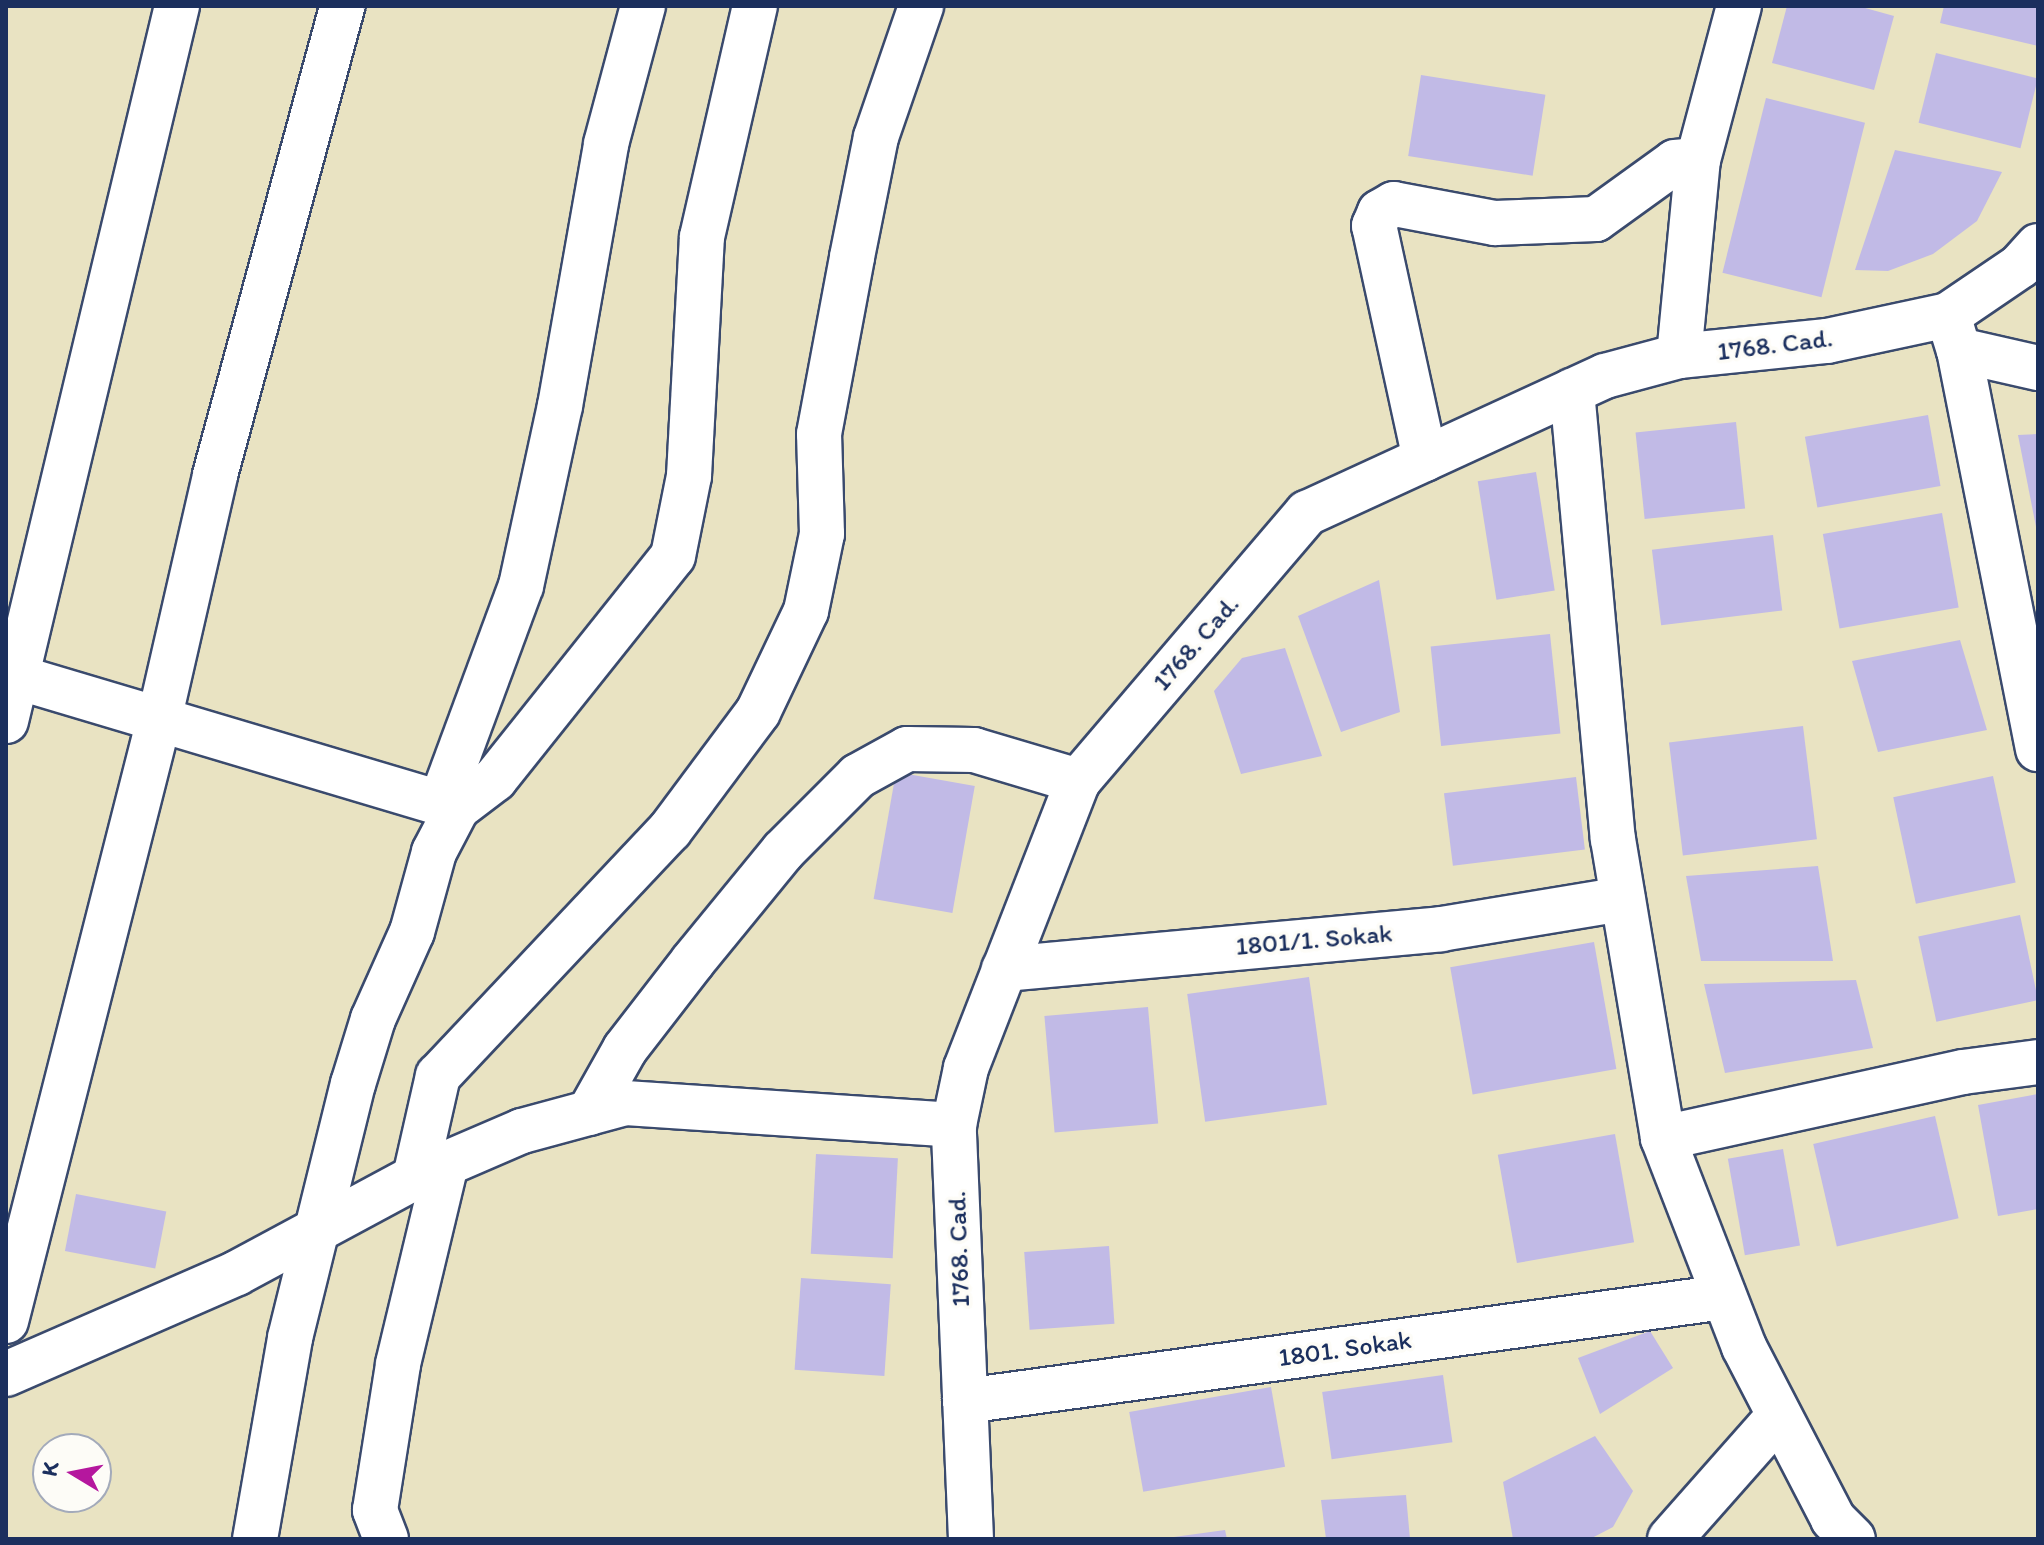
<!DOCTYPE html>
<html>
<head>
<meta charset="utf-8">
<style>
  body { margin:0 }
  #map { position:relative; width:2044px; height:1545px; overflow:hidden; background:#e9e3c2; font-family:Itim,sans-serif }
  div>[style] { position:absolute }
  .building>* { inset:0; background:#c1bae6; transform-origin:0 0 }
  .roads { filter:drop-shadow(2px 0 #3a4a6d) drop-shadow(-2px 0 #3a4a6d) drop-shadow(0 2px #3a4a6d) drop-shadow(0 -2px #3a4a6d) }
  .minor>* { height:44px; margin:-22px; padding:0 22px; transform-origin:22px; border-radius:22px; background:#fff }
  span { translate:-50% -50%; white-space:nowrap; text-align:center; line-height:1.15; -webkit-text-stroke:7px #fdfcf7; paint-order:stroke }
  .street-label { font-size:26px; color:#1b2f5e }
  .frame { position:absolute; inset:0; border:8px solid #1b2f5e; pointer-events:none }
  .north { position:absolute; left:32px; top:1433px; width:80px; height:80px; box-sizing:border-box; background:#fdfcf7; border:2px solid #a3aaba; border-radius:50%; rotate:280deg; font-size:22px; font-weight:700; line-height:32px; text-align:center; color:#1b2f5e }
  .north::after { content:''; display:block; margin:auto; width:28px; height:36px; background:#b5179e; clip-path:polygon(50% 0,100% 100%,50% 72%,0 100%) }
</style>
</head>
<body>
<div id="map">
  <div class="building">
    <div style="clip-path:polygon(1787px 6px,1858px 6px,1894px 16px,1874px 90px,1772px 63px)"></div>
    <div style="clip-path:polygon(1944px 6px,2038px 6px,2038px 46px,1940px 23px)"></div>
    <div style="left:1936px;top:53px;width:105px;height:72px;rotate:14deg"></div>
    <div style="left:1421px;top:75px;width:126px;height:82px;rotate:9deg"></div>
    <div style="left:1766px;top:98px;width:102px;height:180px;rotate:14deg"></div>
    <div style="clip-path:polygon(1895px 150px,2002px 172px,1977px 221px,1933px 254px,1888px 271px,1855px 270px)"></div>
    <div style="left:1928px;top:415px;width:72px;height:125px;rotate:80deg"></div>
    <div style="left:1736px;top:422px;width:87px;height:101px;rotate:84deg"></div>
    <div style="clip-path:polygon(2038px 434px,2038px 532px,2037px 532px,2018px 435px)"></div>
    <div style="left:1536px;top:472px;width:120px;height:59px;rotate:81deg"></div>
    <div style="left:1942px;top:513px;width:96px;height:121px;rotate:80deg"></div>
    <div style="left:1773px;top:535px;width:76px;height:122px;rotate:83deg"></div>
    <div style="clip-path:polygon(1379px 580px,1400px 712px,1341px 732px,1298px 616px)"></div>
    <div style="left:1550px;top:634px;width:100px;height:120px;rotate:84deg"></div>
    <div style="clip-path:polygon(1960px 640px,1987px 730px,1878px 752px,1852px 661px)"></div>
    <div style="clip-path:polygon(1285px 648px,1322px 756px,1241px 774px,1214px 691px,1242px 658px)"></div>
    <div style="left:1803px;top:726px;width:114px;height:135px;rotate:83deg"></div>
    <div style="left:896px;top:772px;width:80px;height:129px;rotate:10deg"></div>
    <div style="left:1993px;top:776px;width:109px;height:102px;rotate:78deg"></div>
    <div style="left:1576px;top:777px;width:73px;height:133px;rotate:83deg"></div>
    <div style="clip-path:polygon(1818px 866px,1833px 961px,1701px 961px,1686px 876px)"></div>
    <div style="left:2020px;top:915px;width:87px;height:104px;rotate:78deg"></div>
    <div style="left:1594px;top:942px;width:129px;height:146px;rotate:80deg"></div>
    <div style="left:1309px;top:977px;width:129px;height:123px;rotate:82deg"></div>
    <div style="clip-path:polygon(1856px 980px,1873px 1048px,1725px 1073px,1704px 984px)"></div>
    <div style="left:1148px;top:1007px;width:117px;height:104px;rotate:85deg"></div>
    <div style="clip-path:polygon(2038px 1094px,2038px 1209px,1998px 1216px,1978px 1105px)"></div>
    <div style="left:1935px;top:1116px;width:105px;height:125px;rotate:77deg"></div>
    <div style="left:1615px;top:1134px;width:110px;height:119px;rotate:80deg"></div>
    <div style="left:1783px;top:1149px;width:98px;height:56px;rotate:80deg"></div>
    <div style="left:816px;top:1154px;width:82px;height:100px;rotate:3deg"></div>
    <div style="left:76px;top:1194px;width:92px;height:58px;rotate:11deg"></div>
    <div style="left:1109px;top:1246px;width:78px;height:85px;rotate:86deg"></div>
    <div style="left:801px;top:1278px;width:90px;height:92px;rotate:4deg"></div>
    <div style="clip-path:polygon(1650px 1331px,1673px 1368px,1600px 1414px,1578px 1358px)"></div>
    <div style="left:1443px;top:1375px;width:68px;height:122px;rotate:82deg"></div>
    <div style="left:1271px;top:1387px;width:81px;height:144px;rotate:80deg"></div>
    <div style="clip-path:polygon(1595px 1436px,1633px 1491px,1613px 1527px,1590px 1539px,1513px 1539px,1503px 1482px)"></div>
    <div style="clip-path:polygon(1406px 1495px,1410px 1539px,1326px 1539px,1321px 1500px)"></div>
    <div style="clip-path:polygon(1225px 1530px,1227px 1539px,1174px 1539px,1174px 1537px)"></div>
  </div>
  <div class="roads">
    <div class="minor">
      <div style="left:1948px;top:315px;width:37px;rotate:73deg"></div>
      <div style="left:1959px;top:350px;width:407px;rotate:78.8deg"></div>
      <div style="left:1959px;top:350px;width:81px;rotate:12.8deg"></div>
      <div style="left:1679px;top:356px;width:197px;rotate:-84.5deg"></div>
      <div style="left:1698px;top:160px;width:159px;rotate:-75.1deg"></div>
      <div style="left:1572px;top:391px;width:450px;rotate:84.8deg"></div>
      <div style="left:1613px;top:839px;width:303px;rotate:80.5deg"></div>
      <div style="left:1663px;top:1138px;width:224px;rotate:68.8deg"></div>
      <div style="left:1744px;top:1347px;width:194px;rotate:62.6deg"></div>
      <div style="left:1833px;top:1519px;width:28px;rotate:45deg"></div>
      <div style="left:1425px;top:459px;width:239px;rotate:-102.3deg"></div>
      <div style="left:1374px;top:226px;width:15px;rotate:-67deg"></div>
      <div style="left:1380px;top:212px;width:16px;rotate:-30deg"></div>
      <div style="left:1394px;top:204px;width:103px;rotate:10.7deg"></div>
      <div style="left:1495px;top:223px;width:101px;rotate:-2.3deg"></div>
      <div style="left:1596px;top:219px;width:97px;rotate:-35.8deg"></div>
      <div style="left:1675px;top:162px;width:23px;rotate:-5deg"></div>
      <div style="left:17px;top:677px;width:459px;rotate:16.6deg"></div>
      <div style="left:6px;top:721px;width:735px;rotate:-76.55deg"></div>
      <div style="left:441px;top:802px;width:230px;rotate:-69.7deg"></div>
      <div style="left:521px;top:586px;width:184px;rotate:-77.8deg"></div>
      <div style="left:560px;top:406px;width:266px;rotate:-80deg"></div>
      <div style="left:606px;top:144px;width:143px;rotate:-75deg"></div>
      <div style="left:1004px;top:969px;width:439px;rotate:-5.2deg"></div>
      <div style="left:1441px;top:929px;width:184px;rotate:-9.4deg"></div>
      <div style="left:589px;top:1113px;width:73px;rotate:-60.6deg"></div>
      <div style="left:625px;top:1049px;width:111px;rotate:-52.3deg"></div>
      <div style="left:693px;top:961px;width:142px;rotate:-50.7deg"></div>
      <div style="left:783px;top:851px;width:106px;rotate:-45deg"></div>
      <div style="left:858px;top:776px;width:56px;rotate:-28.9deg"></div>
      <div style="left:907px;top:749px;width:67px;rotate:0.9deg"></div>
      <div style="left:974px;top:750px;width:109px;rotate:16.6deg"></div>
      <div style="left:1663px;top:1138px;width:307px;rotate:-12.4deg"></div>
      <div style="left:1963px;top:1072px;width:76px;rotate:-7.6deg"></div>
      <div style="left:415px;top:1177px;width:104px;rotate:-77.2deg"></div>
      <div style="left:438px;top:1076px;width:338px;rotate:-46.7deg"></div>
      <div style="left:670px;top:830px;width:147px;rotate:-53.3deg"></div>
      <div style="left:758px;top:712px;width:112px;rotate:-64.6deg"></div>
      <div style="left:806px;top:611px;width:79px;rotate:-78.3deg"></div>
      <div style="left:822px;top:534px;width:100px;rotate:-91.7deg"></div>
      <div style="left:819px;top:434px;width:180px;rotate:-79.4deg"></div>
      <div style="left:852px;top:257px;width:122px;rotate:-78.7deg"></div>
      <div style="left:876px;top:137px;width:139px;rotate:-71deg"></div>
      <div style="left:6px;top:1321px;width:624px;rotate:-75.72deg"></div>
      <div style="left:160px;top:716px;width:247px;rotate:-77.1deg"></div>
      <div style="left:215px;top:475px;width:486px;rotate:-74.8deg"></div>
      <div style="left:6px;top:1374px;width:252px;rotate:-23.6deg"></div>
      <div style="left:237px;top:1273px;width:202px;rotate:-28.3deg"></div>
      <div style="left:415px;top:1177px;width:116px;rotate:-23.3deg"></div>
      <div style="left:522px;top:1131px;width:107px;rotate:-15.2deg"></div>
      <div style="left:625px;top:1103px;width:330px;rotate:3.8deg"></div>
      <div style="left:965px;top:1401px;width:766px;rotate:-7.8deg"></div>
      <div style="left:255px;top:1539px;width:204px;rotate:-80.1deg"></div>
      <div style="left:290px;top:1338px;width:262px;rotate:-76.1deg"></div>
      <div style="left:353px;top:1084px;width:68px;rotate:-72.9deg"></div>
      <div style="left:373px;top:1019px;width:95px;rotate:-65.9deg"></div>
      <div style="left:412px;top:932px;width:83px;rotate:-74.6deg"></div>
      <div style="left:434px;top:852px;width:50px;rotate:-62.4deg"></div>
      <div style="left:457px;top:808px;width:48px;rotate:-37.3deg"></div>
      <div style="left:495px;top:779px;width:285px;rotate:-51.4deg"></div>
      <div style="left:673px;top:556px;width:82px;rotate:-78.7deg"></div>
      <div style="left:689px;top:476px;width:239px;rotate:-86.9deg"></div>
      <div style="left:702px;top:237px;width:237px;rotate:-77.1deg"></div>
      <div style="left:386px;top:1539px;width:31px;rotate:-111deg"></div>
      <div style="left:375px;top:1510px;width:148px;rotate:-81deg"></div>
      <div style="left:398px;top:1364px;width:206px;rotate:-76.5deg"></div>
      <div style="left:971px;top:1539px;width:414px;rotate:-92.4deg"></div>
      <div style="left:954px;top:1125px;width:58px;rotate:-78.1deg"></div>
      <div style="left:966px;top:1068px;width:308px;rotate:-68.7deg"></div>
      <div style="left:1078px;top:781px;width:353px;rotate:-49.5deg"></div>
      <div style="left:1307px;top:513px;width:328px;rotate:-24.7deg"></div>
      <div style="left:1605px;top:376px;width:77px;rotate:-15.1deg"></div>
      <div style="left:1679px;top:356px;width:149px;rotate:-5.8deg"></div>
      <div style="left:1827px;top:341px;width:124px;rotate:-12.1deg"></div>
      <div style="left:1948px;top:315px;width:87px;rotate:-34.2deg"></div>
      <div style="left:2020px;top:266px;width:27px;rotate:-48deg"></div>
      <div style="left:1670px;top:1539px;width:164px;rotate:-48.5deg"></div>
    </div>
  </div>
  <div class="street-label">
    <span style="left:1775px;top:345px;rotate:-7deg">1768. Cad.</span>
    <span style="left:1196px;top:643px;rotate:-49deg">1768. Cad.</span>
    <span style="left:1314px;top:940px;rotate:-5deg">1801/1. Sokak</span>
    <span style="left:959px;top:1249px;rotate:-92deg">1768. Cad.</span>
    <span style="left:1345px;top:1349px;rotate:-8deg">1801. Sokak</span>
  </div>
  <div class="frame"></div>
  <div class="north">K</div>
</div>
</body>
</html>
